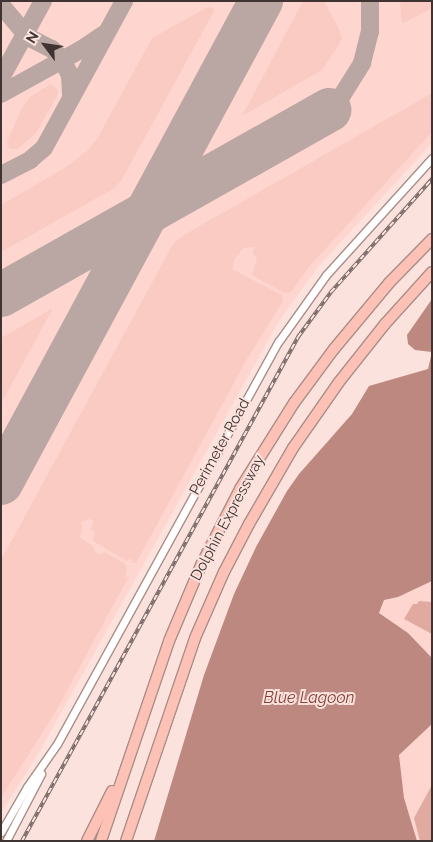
<!DOCTYPE html>
<html>
<head>
<meta charset="utf-8">
<style>
  body { margin:0 }
  #map { position:relative; width:433px; height:842px; overflow:hidden; background:#fbe2dd; font-family:Raleway,sans-serif }
  div>[style] { position:absolute }
  .built>* { inset:0; background:#fed6cf }
  .green>* { inset:0; background:#f9cbc3 }
  .water>* { inset:0; background:#bc887f }
  .taxiway>* { height:18px; margin:-9px; padding:0 9px; transform-origin:9px; border-radius:9px; background:#baa6a2 }
  .runway>* { height:44px; margin:-22px; padding:0 22px; transform-origin:22px; border-radius:22px; background:#baa6a2 }
  .building>* { inset:0; background:#e0aaa0 }
  .roads { filter:drop-shadow(1px 0 #aa8e88) drop-shadow(-1px 0 #aa8e88) drop-shadow(0 1px #aa8e88) drop-shadow(0 -1px #aa8e88) }
  .tertiary>* { height:7px; margin:-3.5px; padding:0 3.5px; transform-origin:3.5px; border-radius:3.5px; background:#fff }
  .motorway>* { height:10px; margin:-5px; padding:0 5px; transform-origin:5px; border-radius:5px; background:#fdc1b6 }
  .rail>* { height:4px; margin-top:-2px; transform-origin:0; background:repeating-linear-gradient(90deg,#fbe2dd 0 5.5px,#7a6a67 0 11px); box-sizing:border-box; border-block:1px solid #7a6a67 }
  span { translate:-50% -50%; white-space:nowrap; text-align:center; line-height:1.15; -webkit-text-stroke:4px #fbe2dd; paint-order:stroke }
  .street-label { font-size:15px; color:#403432 }
  .water-label { font-size:16px; color:#854036; font-style:italic }
  .frame { position:absolute; inset:0; border:2px solid #403432; pointer-events:none }
  .north { position:absolute; left:20px; top:20px; width:50px; height:50px; -webkit-text-stroke:4px #fbe2dd; paint-order:stroke; rotate:301deg; font-size:14px; font-weight:700; line-height:20px; text-align:center; color:#403432 }
  .north::after { content:''; display:block; margin:auto; width:18px; height:22px; background:#403432; clip-path:polygon(50% 0,100% 100%,50% 72%,0 100%) }
</style>
</head>
<body>
<div id="map">
  <div class="built">
    <div style="clip-path:polygon(1px 1px,432px 1px,432px 143px,318px 267px,279px 321px,41px 749px,1px 813px)"></div>
    <div style="clip-path:polygon(432px 581px,432px 658px,408px 633px,379px 613px,384px 600px,398px 597px)"></div>
    <div style="clip-path:polygon(432px 724px,432px 841px,417px 841px,404px 798px,399px 755px)"></div>
  </div>
  <div class="green">
    <div style="clip-path:polygon(303px 1px,324px 1px,340px 31px,342px 39px,339px 45px,322px 70px,242px 116px)"></div>
    <div style="clip-path:polygon(400px 1px,432px 1px,432px 8px,402px 24px)"></div>
    <div style="clip-path:polygon(208px 7px,213px 8px,214px 11px,121px 181px,113px 189px,1px 252px,1px 205px,66px 167px,88px 150px,97px 139px,152px 38px)"></div>
    <div style="clip-path:polygon(51px 84px,58px 90px,58px 94px,36px 133px,18px 149px,9px 149px,7px 141px,23px 106px,31px 96px)"></div>
    <div style="clip-path:polygon(432px 93px,432px 132px,309px 267px,291px 292px,284px 293px,252px 275px,257px 258px,253px 253px,254px 247px,243px 248px,235px 259px,232px 269px,282px 295px,283px 301px,247px 359px,136px 563px,132px 563px,133px 560px,129px 559px,127px 561px,93px 541px,95px 532px,90px 529px,94px 521px,90px 519px,81px 522px,82px 531px,79px 537px,93px 546px,95px 552px,100px 555px,104px 552px,124px 563px,127px 567px,125px 577px,129px 576px,56px 711px,1px 798px,1px 560px,173px 244px,184px 235px)"></div>
    <div style="clip-path:polygon(53px 308px,1px 404px,1px 338px)"></div>
  </div>
  <div class="water">
    <div style="clip-path:polygon(432px 299px,432px 581px,398px 597px,384px 600px,379px 613px,408px 633px,432px 658px,432px 724px,399px 755px,404px 798px,417px 841px,154px 841px,204px 675px,234px 594px,256px 547px,287px 491px,299px 474px,352px 414px,369px 386px,428px 369px,432px 352px,415px 350px,408px 344px,407px 335px)"></div>
  </div>
  <div class="taxiway">
    <div style="left:1px;top:5px;width:42px;rotate:49.8deg"></div>
    <div style="left:28px;top:37px;width:27px;rotate:27deg"></div>
    <div style="left:52px;top:49px;width:13px;rotate:45deg"></div>
    <div style="left:61px;top:58px;width:19px;rotate:62deg"></div>
    <div style="left:70px;top:75px;width:22px;rotate:87deg"></div>
    <div style="left:247px;top:28px;width:28px;rotate:-72deg"></div>
    <div style="left:1px;top:78px;width:88px;rotate:-61.4deg"></div>
    <div style="left:1px;top:94px;width:93px;rotate:-29.1deg"></div>
    <div style="left:82px;top:49px;width:27px;rotate:-34deg"></div>
    <div style="left:319px;top:115px;width:28px;rotate:-39deg"></div>
    <div style="left:341px;top:97px;width:40px;rotate:-58deg"></div>
    <div style="left:362px;top:63px;width:32px;rotate:-76deg"></div>
    <div style="left:370px;top:32px;width:31px;rotate:-90deg"></div>
    <div style="left:1px;top:175px;width:33px;rotate:-27deg"></div>
    <div style="left:30px;top:160px;width:18px;rotate:-41deg"></div>
    <div style="left:44px;top:148px;width:167px;rotate:-61.4deg"></div>
  </div>
  <div class="runway">
    <div style="left:1px;top:295px;width:377px;rotate:-29.4deg"></div>
    <div style="left:1px;top:483px;width:548px;rotate:-61.66deg"></div>
  </div>
  <div class="building">
    <div style="clip-path:polygon(419px 601px,432px 602px,432px 634px,404px 619px,413px 604px,417px 604px)"></div>
    <div style="clip-path:polygon(432px 785px,432px 841px,420px 841px,414px 818px)"></div>
  </div>
  <div class="roads">
    <div class="tertiary">
      <div style="left:1px;top:832px;width:52px;rotate:-60deg"></div>
      <div style="left:27px;top:787px;width:52px;rotate:-55.1deg"></div>
      <div style="left:57px;top:744px;width:460px;rotate:-61.2deg"></div>
      <div style="left:279px;top:341px;width:81px;rotate:-54.5deg"></div>
      <div style="left:326px;top:275px;width:158px;rotate:-47.8deg"></div>
      <div style="left:6px;top:841px;width:76px;rotate:-62.4deg"></div>
    </div>
    <div class="motorway">
      <div style="left:87px;top:841px;width:56px;rotate:-63.4deg"></div>
      <div style="left:101px;top:841px;width:211px;rotate:-71.2deg"></div>
      <div style="left:169px;top:641px;width:85px;rotate:-67.1deg"></div>
      <div style="left:202px;top:563px;width:83px;rotate:-62.8deg"></div>
      <div style="left:240px;top:489px;width:102px;rotate:-57.9deg"></div>
      <div style="left:294px;top:403px;width:67px;rotate:-53.5deg"></div>
      <div style="left:334px;top:349px;width:86px;rotate:-50.2deg"></div>
      <div style="left:389px;top:283px;width:62px;rotate:-45.7deg"></div>
      <div style="left:126px;top:841px;width:214px;rotate:-71.2deg"></div>
      <div style="left:195px;top:638px;width:72px;rotate:-66.3deg"></div>
      <div style="left:224px;top:572px;width:54px;rotate:-62.5deg"></div>
      <div style="left:249px;top:524px;width:88px;rotate:-59.9deg"></div>
      <div style="left:293px;top:448px;width:80px;rotate:-55.1deg"></div>
      <div style="left:339px;top:382px;width:74px;rotate:-51.6deg"></div>
      <div style="left:385px;top:324px;width:70px;rotate:-47.9deg"></div>
    </div>
  </div>
  <div class="rail">
    <div style="left:22px;top:841px;width:575px;rotate:-61.29deg"></div>
    <div style="left:298px;top:337px;width:56px;rotate:-53.7deg"></div>
    <div style="left:331px;top:292px;width:152px;rotate:-48.2deg"></div>
  </div>
  <div class="street-label">
    <span style="left:220px;top:447px;rotate:-61deg">Perimeter Road</span>
    <span style="left:228px;top:518px;rotate:-62deg">Dolphin Expressway</span>
  </div>
  <div class="water-label">
    <span style="left:309px;top:698px">Blue Lagoon</span>
  </div>
  <div class="frame"></div>
  <div class="north">N</div>
</div>
</body>
</html>
